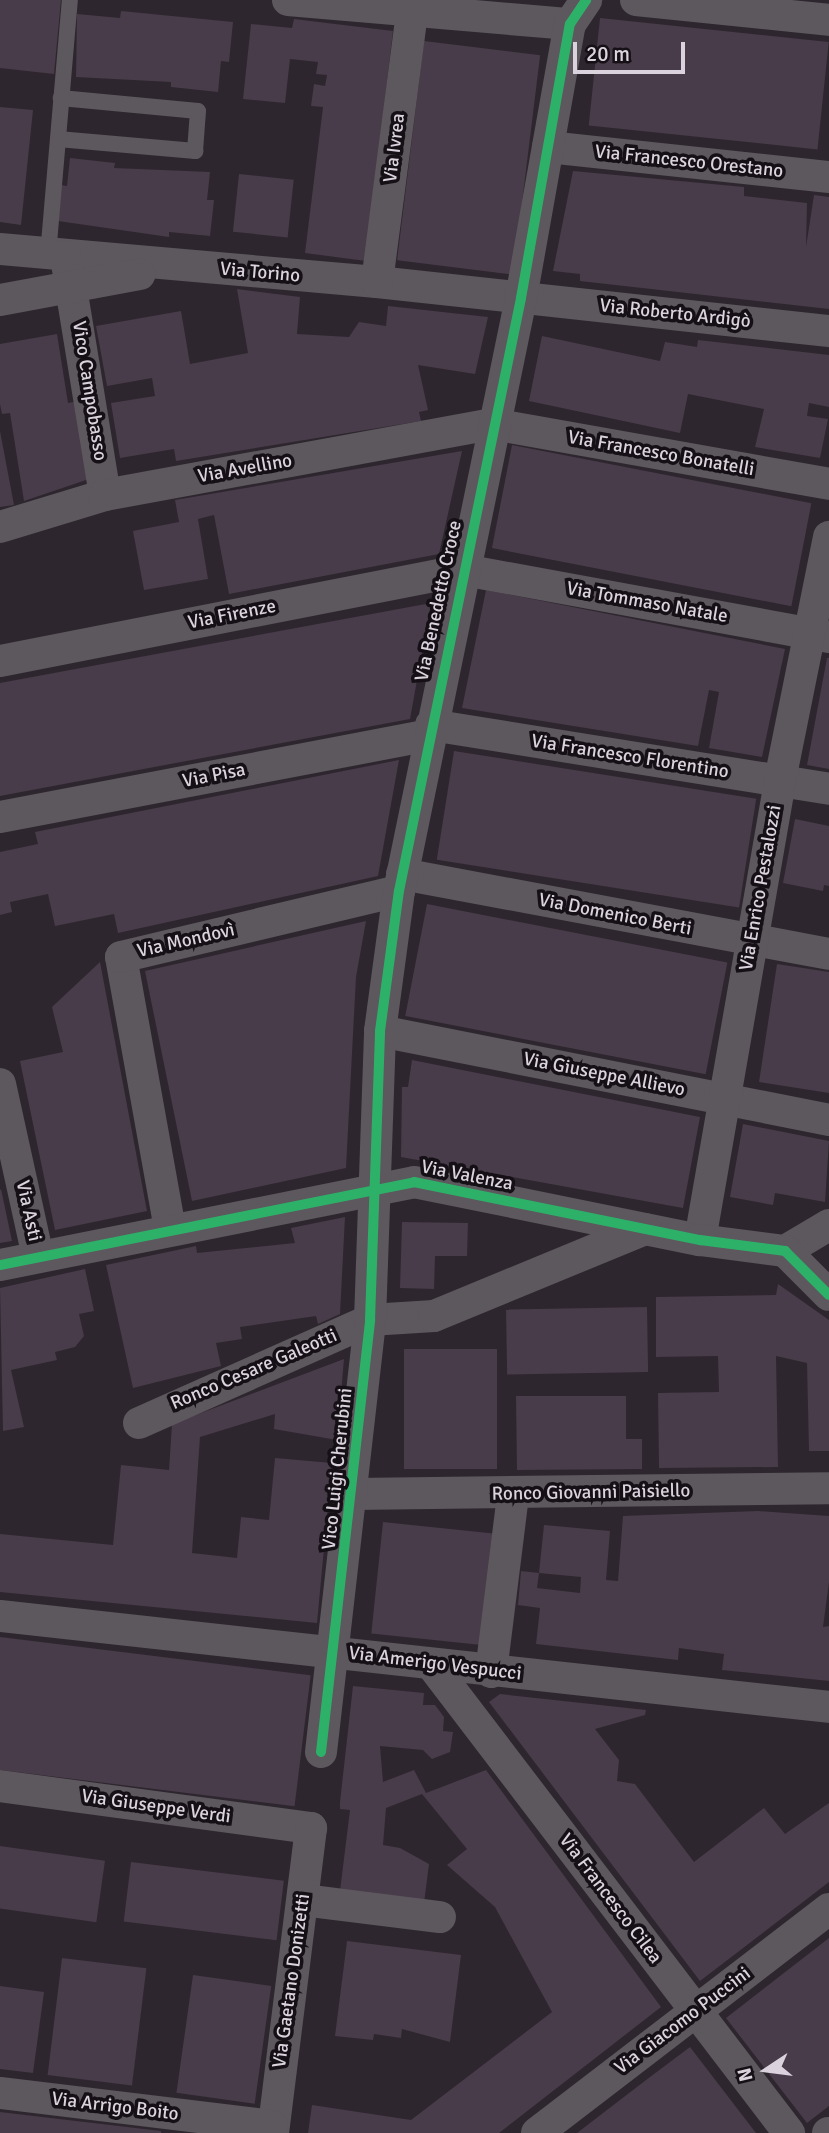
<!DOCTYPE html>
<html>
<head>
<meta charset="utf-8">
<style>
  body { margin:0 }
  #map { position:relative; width:829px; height:2133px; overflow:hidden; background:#2d262e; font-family:Signika,sans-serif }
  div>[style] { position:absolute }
  .building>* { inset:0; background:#483b4a; transform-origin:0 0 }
  .lane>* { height:16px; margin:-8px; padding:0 8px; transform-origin:8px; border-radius:8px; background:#5d575e }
  .street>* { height:32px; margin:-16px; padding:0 16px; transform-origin:16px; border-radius:16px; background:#5d575e }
  .cycleway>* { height:10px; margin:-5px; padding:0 5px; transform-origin:5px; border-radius:5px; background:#2db169 }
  span { translate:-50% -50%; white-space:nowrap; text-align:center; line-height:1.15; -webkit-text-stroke:7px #150f16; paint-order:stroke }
  .street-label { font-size:19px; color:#dad2dc }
  .north { position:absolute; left:731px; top:2035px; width:70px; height:70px; -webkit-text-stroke:5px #150f16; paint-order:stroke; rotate:257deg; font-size:19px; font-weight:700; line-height:28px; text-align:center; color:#dad2dc }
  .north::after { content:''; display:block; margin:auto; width:24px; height:32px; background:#dad2dc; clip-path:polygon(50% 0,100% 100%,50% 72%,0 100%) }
  .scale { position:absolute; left:573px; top:42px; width:112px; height:32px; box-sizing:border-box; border:4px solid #dad2dc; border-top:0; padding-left:9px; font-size:21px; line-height:24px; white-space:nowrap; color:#dad2dc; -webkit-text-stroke:5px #150f16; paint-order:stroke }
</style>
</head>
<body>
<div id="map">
  <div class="building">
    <div style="clip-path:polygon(0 0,61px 0,54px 74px,0 68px)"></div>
    <div style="clip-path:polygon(121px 11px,233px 22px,229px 62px,221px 61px,218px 92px,171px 87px,171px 82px,76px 77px,77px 14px,120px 18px)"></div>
    <div style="left:600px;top:18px;width:230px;height:108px;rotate:6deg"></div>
    <div style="clip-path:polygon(294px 19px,393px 31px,366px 261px,305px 253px,323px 107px,311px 106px,314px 84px,325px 86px,327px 75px,316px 74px,318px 62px,290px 59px,285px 103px,243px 99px,251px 24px,292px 28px)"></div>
    <div style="left:424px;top:41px;width:117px;height:221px;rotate:7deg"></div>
    <div style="clip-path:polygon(0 107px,33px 110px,21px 225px,0 222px)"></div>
    <div style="clip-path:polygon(70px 158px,115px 163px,114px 168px,210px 172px,207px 200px,214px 200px,210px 236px,169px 232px,169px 237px,58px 221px,61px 185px,67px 186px)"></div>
    <div style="clip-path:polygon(573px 171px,744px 187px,744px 196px,807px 203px,806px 247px,814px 195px,829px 197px,829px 309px,580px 281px,580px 274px,553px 271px)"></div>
    <div style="left:239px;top:174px;width:55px;height:58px;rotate:6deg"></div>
    <div style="clip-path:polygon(237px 289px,300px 297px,297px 334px,349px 337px,359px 322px,386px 326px,388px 306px,488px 317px,475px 374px,418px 365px,428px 410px,419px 412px,421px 421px,176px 461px,174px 449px,120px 458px,111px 403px,155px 396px,152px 378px,107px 386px,96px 326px,181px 311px,190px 364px,248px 353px)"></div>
    <div style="clip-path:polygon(57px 334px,68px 403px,79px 401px,92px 478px,24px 501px,10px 413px,2px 414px,0 404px,0 344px)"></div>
    <div style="clip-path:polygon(542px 336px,660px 361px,665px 342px,697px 347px,698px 340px,829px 355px,829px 407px,809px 403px,807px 416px,828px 419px,820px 458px,755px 447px,764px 409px,688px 394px,680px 433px,529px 401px)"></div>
    <div style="clip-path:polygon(0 431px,14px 505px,0 507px)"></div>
    <div style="left:512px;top:445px;width:305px;height:105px;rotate:11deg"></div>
    <div style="clip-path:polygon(462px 451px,439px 554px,229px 594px,214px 515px,198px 519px,208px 579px,144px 590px,133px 531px,179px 522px,175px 500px)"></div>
    <div style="clip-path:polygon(486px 590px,785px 649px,762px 757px,709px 748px,719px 692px,709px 690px,698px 746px,462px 708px)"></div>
    <div style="clip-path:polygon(431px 603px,410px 719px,0 796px,0 683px)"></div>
    <div style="clip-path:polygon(827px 658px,829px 658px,829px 769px,807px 765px)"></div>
    <div style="left:454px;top:751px;width:306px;height:110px;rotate:9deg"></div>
    <div style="clip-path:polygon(399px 760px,378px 876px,118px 933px,114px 914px,55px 926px,48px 894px,10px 902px,12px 912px,0 915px,0 852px,38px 844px,35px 832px)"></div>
    <div style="clip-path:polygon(795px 819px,829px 826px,829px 886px,824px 885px,823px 891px,783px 883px)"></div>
    <div style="left:427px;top:904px;width:306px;height:114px;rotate:11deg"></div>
    <div style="clip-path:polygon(366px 921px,356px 977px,346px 1168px,192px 1201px,145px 971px)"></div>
    <div style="clip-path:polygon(100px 962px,147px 1211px,55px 1230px,20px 1061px,63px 1052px,52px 1007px)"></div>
    <div style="clip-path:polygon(777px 964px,829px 972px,829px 1093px,759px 1082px)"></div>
    <div style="clip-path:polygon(412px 1060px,700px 1117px,683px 1208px,401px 1157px,402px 1087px,408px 1087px)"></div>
    <div style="clip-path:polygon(743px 1124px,829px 1141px,825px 1202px,775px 1193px,773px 1205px,730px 1197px)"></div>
    <div style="clip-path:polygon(1px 1189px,12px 1241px,0 1243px,0 1190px)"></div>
    <div style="clip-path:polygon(345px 1217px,340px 1314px,318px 1324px,316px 1316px,240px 1327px,242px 1339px,216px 1343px,221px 1366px,133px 1388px,106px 1265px,196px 1246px,197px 1253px,295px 1243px,291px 1228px)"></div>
    <div style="clip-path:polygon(402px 1222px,468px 1223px,467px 1256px,435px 1256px,434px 1289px,400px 1288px)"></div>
    <div style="clip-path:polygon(85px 1269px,94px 1311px,79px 1314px,84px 1336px,75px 1347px,55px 1352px,57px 1360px,11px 1370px,24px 1427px,3px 1431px,0 1288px)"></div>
    <div style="clip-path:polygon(778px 1284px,829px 1320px,829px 1451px,809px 1451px,807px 1363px,776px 1356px,778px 1467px,659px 1468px,658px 1393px,719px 1392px,718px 1356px,656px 1357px,656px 1297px,776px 1295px)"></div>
    <div style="left:647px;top:1307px;width:65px;height:141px;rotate:89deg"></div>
    <div style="left:404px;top:1349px;width:93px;height:120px"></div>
    <div style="clip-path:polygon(344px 1359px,337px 1440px,274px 1429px,275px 1414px,200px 1437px,192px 1553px,237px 1558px,241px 1517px,269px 1520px,275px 1458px,332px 1463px,317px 1623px,0 1592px,0 1534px,113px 1545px,121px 1465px,169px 1470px,172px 1424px)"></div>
    <div style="clip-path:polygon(516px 1396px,626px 1396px,626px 1439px,642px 1439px,642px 1469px,517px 1470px)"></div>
    <div style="clip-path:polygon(758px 1511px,829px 1516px,829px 1582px,823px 1627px,829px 1626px,829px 1681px,722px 1670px,724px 1654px,679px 1648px,678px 1660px,536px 1644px,540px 1608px,518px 1605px,521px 1571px,539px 1573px,537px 1588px,580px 1593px,581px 1577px,539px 1573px,544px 1525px,610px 1531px,606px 1580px,618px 1581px,623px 1516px)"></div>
    <div style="left:383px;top:1522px;width:111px;height:112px;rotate:6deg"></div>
    <div style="left:0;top:1637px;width:313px;height:132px;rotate:7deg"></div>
    <div style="clip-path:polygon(353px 1686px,424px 1693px,423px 1705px,435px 1705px,444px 1717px,443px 1731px,453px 1732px,450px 1752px,432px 1759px,423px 1750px,380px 1746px,383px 1782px,414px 1770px,426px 1793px,486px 1770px,661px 2007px,499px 2133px,308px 2133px,312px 2105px,411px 2120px,552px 2012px,495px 1907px,447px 1865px,467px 1849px,422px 1794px,386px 1808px,383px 1845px,400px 1848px,429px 1864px,424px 1903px,340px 1891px,350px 1810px,340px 1809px,340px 1802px)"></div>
    <div style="clip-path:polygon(500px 1694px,646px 1710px,645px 1715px,595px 1729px,619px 1760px,617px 1781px,635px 1784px,694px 1862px,764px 1808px,785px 1834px,829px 1803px,829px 1882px,700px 1981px,489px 1702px)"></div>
    <div style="left:0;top:1846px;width:106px;height:62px;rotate:8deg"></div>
    <div style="left:131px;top:1862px;width:154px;height:60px;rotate:7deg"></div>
    <div style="clip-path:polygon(829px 1938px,829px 2106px,807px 2123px,726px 2018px)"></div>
    <div style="clip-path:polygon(347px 1941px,461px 1955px,450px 2042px,402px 2029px,401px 2038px,374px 2034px,373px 2040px,335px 2036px)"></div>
    <div style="left:62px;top:1958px;width:85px;height:118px;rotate:7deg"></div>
    <div style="left:193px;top:1975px;width:79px;height:119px;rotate:8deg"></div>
    <div style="clip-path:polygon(0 1986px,44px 1992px,33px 2073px,0 2069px)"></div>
    <div style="clip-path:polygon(690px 2047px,756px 2133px,577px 2133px,646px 2080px)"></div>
    <div style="clip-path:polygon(0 2112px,161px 2131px,161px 2133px,0 2133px)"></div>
  </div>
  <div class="lane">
    <div style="left:58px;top:139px;width:138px;rotate:5deg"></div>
    <div style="left:195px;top:151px;width:40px;rotate:-85.7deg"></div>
    <div style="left:198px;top:111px;width:138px;rotate:-174.6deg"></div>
    <div style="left:48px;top:255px;width:256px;rotate:-85.1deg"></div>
  </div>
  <div class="street">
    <div style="left:288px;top:0;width:283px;rotate:4.9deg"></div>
    <div style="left:636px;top:0;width:194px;rotate:5.9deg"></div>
    <div style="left:548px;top:147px;width:283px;rotate:6.1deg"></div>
    <div style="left:0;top:249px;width:378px;rotate:5deg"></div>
    <div style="left:377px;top:282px;width:455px;rotate:6.2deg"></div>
    <div style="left:66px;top:257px;width:241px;rotate:80.7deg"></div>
    <div style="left:377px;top:282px;width:271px;rotate:-82.6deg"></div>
    <div style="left:0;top:300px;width:142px;rotate:-10.5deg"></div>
    <div style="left:0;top:527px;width:110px;rotate:-16.9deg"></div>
    <div style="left:105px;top:495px;width:394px;rotate:-10.4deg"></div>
    <div style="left:493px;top:424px;width:341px;rotate:10.1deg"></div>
    <div style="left:0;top:661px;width:473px;rotate:-11.1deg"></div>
    <div style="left:464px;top:570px;width:371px;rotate:10.4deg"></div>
    <div style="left:431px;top:725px;width:403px;rotate:9.1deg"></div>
    <div style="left:0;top:817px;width:436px;rotate:-10.8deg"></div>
    <div style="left:402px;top:874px;width:434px;rotate:10.6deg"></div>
    <div style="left:380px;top:1031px;width:458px;rotate:11.2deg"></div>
    <div style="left:0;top:1084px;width:177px;rotate:77.6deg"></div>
    <div style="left:170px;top:1229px;width:276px;rotate:-100.2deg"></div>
    <div style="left:121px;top:957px;width:286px;rotate:-13.4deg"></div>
    <div style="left:700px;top:1240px;width:467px;rotate:-80.1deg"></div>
    <div style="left:780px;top:780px;width:248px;rotate:-78.6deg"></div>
    <div style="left:785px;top:1251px;width:51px;rotate:-30.6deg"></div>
    <div style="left:0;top:1265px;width:422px;rotate:-11.3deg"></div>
    <div style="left:414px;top:1182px;width:292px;rotate:11.5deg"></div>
    <div style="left:700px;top:1240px;width:86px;rotate:7.4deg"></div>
    <div style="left:785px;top:1251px;width:62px;rotate:45deg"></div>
    <div style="left:139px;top:1423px;width:253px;rotate:-24deg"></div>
    <div style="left:370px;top:1320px;width:64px;rotate:-3.6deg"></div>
    <div style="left:434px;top:1316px;width:228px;rotate:-22.4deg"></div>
    <div style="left:354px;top:1494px;width:475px;rotate:-0.7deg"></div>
    <div style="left:0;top:1616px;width:834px;rotate:6.26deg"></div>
    <div style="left:432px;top:1665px;width:589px;rotate:52.66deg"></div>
    <div style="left:491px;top:1672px;width:178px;rotate:-82.9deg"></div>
    <div style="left:321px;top:1752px;width:435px;rotate:-83.5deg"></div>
    <div style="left:370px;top:1320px;width:289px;rotate:-88deg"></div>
    <div style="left:380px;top:1031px;width:141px;rotate:-82.3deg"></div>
    <div style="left:399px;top:891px;width:605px;rotate:-78.37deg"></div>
    <div style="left:521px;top:298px;width:278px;rotate:-79.9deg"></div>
    <div style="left:570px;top:24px;width:29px;rotate:-56deg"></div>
    <div style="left:0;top:1786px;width:314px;rotate:7.7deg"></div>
    <div style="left:311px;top:1828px;width:307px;rotate:97.1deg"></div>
    <div style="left:303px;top:1900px;width:138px;rotate:7.1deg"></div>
    <div style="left:0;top:2093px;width:274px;rotate:6.9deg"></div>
    <div style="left:537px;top:2133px;width:368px;rotate:-37.5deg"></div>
    <div style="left:828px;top:2133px;width:1px"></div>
  </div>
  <div class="cycleway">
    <div style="left:0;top:1265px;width:422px;rotate:-11.3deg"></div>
    <div style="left:414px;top:1182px;width:292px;rotate:11.5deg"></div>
    <div style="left:700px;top:1240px;width:86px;rotate:7.4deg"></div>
    <div style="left:785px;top:1251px;width:62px;rotate:45deg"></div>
    <div style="left:321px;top:1752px;width:435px;rotate:-83.5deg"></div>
    <div style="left:370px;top:1320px;width:289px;rotate:-88deg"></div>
    <div style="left:380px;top:1031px;width:141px;rotate:-82.3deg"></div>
    <div style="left:399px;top:891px;width:605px;rotate:-78.37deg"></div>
    <div style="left:521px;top:298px;width:278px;rotate:-79.9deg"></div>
    <div style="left:570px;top:24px;width:29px;rotate:-56deg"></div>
  </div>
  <div class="street-label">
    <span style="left:395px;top:148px;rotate:-83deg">Via Ivrea</span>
    <span style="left:689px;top:162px;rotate:6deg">Via Francesco Orestano</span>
    <span style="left:260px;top:273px;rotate:5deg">Via Torino</span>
    <span style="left:675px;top:314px;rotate:6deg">Via Roberto Ardigò</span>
    <span style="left:89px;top:391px;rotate:81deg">Vico Campobasso</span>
    <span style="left:661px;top:454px;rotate:10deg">Via Francesco Bonatelli</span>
    <span style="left:245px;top:469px;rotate:-10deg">Via Avellino</span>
    <span style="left:439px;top:601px;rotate:-78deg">Via Benedetto Croce</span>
    <span style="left:647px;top:603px;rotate:10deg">Via Tommaso Natale</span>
    <span style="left:232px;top:615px;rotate:-11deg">Via Firenze</span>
    <span style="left:630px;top:757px;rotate:9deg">Via Francesco Florentino</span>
    <span style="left:214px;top:776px;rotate:-11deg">Via Pisa</span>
    <span style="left:761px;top:888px;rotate:-80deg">Via Enrico Pestalozzi</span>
    <span style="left:615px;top:915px;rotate:11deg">Via Domenico Berti</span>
    <span style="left:186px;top:941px;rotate:-13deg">Via Mondovì</span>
    <span style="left:604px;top:1075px;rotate:11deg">Via Giuseppe Allievo</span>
    <span style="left:467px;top:1176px;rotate:11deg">Via Valenza</span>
    <span style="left:28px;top:1211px;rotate:78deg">Via Asti</span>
    <span style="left:254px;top:1370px;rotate:-23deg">Ronco Cesare Galeotti</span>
    <span style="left:338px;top:1469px;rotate:-84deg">Vico Luigi Cherubini</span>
    <span style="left:591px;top:1493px;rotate:-1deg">Ronco Giovanni Paisiello</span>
    <span style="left:435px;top:1664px;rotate:7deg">Via Amerigo Vespucci</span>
    <span style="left:156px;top:1807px;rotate:8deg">Via Giuseppe Verdi</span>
    <span style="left:610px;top:1899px;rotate:53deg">Via Francesco Cilea</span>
    <span style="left:292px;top:1981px;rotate:-82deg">Via Gaetano Donizetti</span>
    <span style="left:683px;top:2021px;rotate:-37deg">Via Giacomo Puccini</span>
    <span style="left:115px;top:2107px;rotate:7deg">Via Arrigo Boito</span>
  </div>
  <div class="north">N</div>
  <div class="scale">20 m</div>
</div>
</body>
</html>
